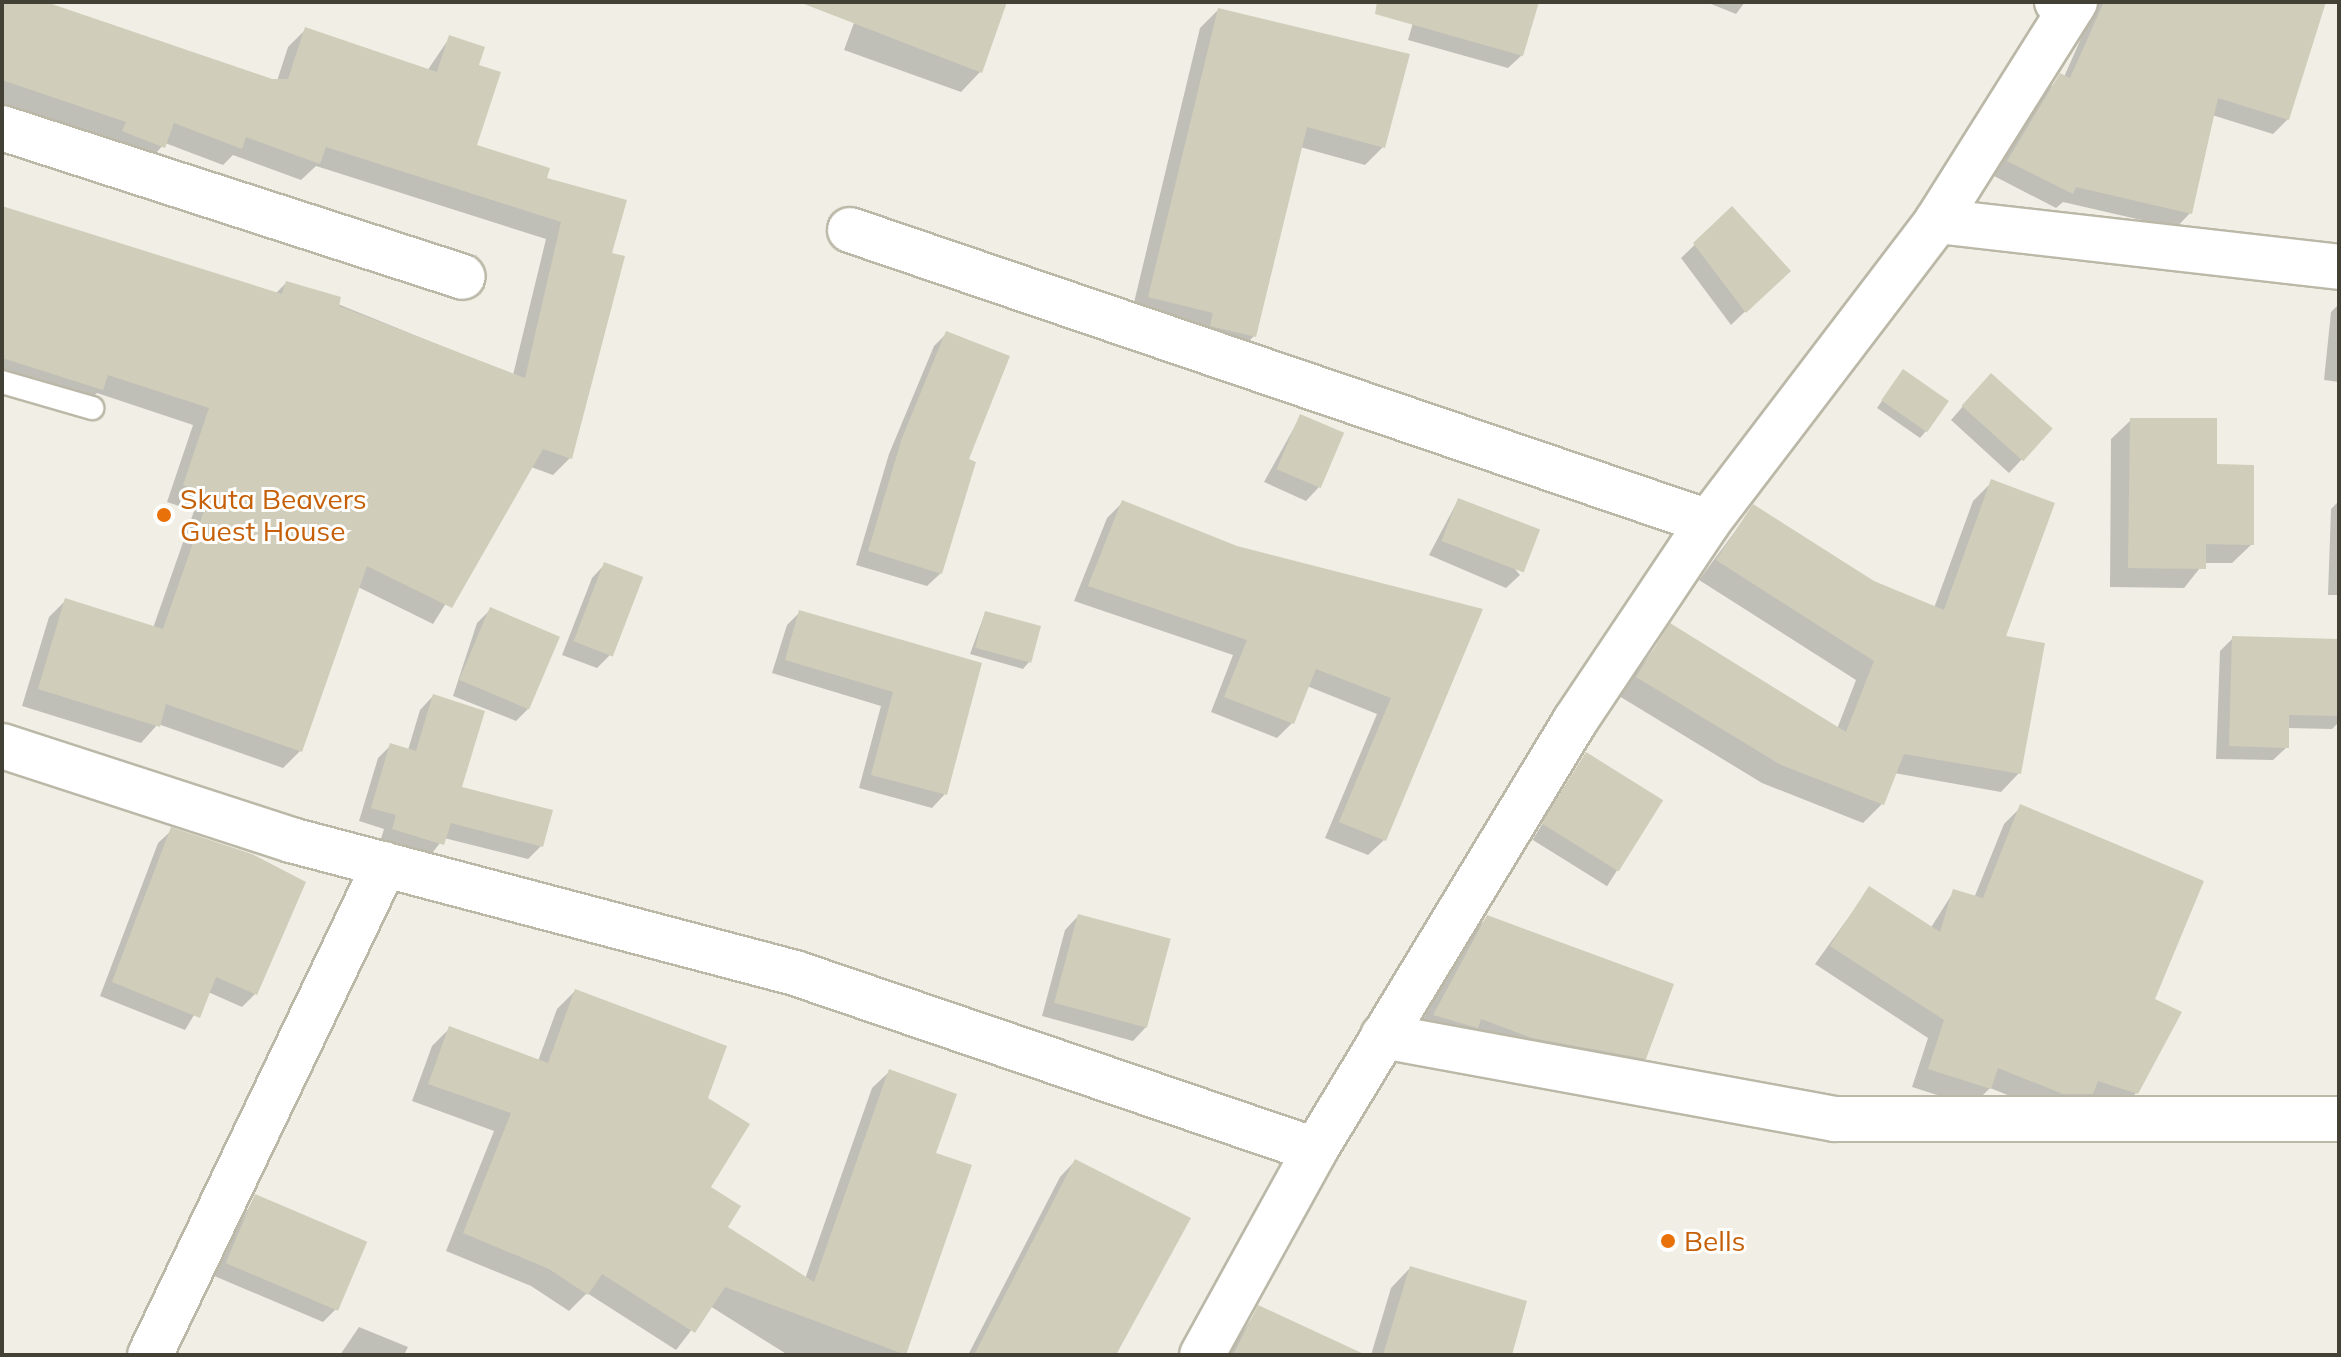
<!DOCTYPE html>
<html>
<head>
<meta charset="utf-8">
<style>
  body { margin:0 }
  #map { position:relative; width:2341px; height:1357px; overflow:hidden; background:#f1efe5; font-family:Mulish,sans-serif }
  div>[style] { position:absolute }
  .shadow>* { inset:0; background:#0003; transform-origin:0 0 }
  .building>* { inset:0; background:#d1cdbb; transform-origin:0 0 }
  .roads { filter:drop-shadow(2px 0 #bbb8a8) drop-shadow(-2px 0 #bbb8a8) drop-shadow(0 2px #bbb8a8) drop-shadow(0 -2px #bbb8a8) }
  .service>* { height:22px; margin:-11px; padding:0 11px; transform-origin:11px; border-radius:11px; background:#fff }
  .minor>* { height:44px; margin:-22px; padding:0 22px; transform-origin:22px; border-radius:22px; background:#fff }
  .tertiary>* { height:44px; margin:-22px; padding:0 22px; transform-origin:22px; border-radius:22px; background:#fff }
  .dots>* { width:22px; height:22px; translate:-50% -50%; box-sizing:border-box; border:4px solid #fff; border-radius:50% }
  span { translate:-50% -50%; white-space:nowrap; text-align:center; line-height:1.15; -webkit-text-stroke:6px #fff; paint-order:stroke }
  .food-label { font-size:28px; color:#c56008 }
  .left { translate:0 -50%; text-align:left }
  .frame { position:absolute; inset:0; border:4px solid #434035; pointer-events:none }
</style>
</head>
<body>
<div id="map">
  <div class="shadow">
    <div style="clip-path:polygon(2px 2px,40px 2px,277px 81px,288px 47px,305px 30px,427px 71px,450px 37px,477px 66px,475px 146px,544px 179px,610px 255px,570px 458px,553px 475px,531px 467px,433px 624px,358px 587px,300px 751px,283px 768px,158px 724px,141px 743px,22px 706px,49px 617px,66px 600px,153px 628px,194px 511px,167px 502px,193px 425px,97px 393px,84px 406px,2px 380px,2px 208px,275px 294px,286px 283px,513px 375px,546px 239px,316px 166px,301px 180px,233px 155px,223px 165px,165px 143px,147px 163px,107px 148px,110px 139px,2px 103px)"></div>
    <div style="clip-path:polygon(809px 2px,1005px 2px,980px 72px,961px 92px,844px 50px,855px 20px)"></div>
    <div style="clip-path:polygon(1419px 2px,1537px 2px,1522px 55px,1508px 68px,1408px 40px)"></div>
    <div style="clip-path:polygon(1706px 2px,1745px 2px,1736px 14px)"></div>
    <div style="clip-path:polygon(2097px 2px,2324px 2px,2288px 119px,2273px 134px,2212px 115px,2190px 213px,2176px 228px,2063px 202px,2056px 208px,1994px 176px,2046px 90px,2064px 77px)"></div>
    <div style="clip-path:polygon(1218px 10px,1383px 147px,1365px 165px,1300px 147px,1254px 336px,1236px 354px,1131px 315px,1200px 28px)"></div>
    <div style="clip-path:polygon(1732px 209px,1788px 270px,1731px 325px,1681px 258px)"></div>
    <div style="clip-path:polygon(2339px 304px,2339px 382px,2324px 380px,2331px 312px)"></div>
    <div style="clip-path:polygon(947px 333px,966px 461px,941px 573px,927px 586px,856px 565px,889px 454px,934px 346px)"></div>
    <div style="clip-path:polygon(1898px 378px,1926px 431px,1920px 438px,1877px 408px)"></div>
    <div style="clip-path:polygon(1978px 389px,2050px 429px,2009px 473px,1951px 420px)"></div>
    <div style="clip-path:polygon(1300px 417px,1319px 487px,1306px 501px,1264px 482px)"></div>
    <div style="clip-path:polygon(2131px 420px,2215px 466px,2252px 544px,2232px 563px,2204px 563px,2184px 588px,2110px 587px,2111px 439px)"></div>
    <div style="clip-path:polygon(1992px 482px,2019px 773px,2001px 792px,1894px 773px,1882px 804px,1863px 823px,1762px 783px,1619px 696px,1671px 626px,1837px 729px,1856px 680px,1699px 580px,1753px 507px,1873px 583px,1934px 608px,1973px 501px)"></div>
    <div style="clip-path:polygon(1458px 500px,1520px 575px,1506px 588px,1429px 555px)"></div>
    <div style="clip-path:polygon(2339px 501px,2339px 595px,2328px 595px,2331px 509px)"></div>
    <div style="clip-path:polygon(1122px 503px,1237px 548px,1480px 610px,1384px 840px,1368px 855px,1325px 838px,1377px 714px,1307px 686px,1292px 723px,1277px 738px,1211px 712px,1233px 655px,1074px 601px,1107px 518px)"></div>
    <div style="clip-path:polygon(605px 564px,610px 655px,597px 668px,562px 655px,592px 578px)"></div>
    <div style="clip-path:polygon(490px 610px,529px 708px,516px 721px,453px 696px,477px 623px)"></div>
    <div style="clip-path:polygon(800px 612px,980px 665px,945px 794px,932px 808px,859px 788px,881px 706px,772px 673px,787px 625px)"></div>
    <div style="clip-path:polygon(985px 613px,1029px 662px,1023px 669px,970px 654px)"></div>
    <div style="clip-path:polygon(2233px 638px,2339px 641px,2339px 722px,2332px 729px,2287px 728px,2287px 747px,2273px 760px,2216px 759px,2220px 651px)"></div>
    <div style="clip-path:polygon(433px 696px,460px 788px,541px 846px,528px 859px,444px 838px,429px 857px,380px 842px,384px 829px,359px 821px,378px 758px,391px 745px,408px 750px,420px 710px)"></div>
    <div style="left:1586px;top:754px;width:88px;height:101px;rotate:32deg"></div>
    <div style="clip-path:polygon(2021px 807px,2153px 1000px,2136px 1093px,2119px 1110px,2045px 1110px,1990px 1088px,1972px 1106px,1912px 1087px,1928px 1038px,1815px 964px,1869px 889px,1930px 929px,1954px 891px,1974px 898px,2004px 824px)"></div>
    <div style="clip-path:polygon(172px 830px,255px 994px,242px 1007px,208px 992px,185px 1030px,100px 996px,158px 843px)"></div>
    <div style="clip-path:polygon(1078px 916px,1146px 1027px,1133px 1041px,1042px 1016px,1065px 930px)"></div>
    <div style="clip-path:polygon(1487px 918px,1645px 1058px,1625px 1078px,1415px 1035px,1467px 937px)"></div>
    <div style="clip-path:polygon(575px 991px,706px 1099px,708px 1187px,725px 1228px,805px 1279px,872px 1088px,890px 1071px,934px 1154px,970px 1167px,901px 1355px,788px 1355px,710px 1306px,676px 1350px,587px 1293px,569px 1311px,531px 1286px,446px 1251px,494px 1131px,412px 1101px,432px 1046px,450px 1028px,538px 1061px,557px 1009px)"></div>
    <div style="clip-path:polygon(1075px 1161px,1113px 1355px,968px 1355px,1060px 1177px)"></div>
    <div style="clip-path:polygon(255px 1196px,336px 1309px,323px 1322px,212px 1275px)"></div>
    <div style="clip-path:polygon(1410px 1268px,1510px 1355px,1371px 1355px,1391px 1288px)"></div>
    <div style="clip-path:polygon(1258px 1308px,1340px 1355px,1228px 1355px)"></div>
    <div style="clip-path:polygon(359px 1327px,408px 1347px,404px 1355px,340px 1355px)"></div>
  </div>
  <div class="building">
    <div style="clip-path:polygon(2px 2px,46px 2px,272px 79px,288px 79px,305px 27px,437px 72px,449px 35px,485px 47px,479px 65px,501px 72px,477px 145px,550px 168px,547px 178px,627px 200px,612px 253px,625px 256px,572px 459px,543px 449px,452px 608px,367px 566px,302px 752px,166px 704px,160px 727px,38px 689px,65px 598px,163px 629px,210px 494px,183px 485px,209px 408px,108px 375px,103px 390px,2px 358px,2px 206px,282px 294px,286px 281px,341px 297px,339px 306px,525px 378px,561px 222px,326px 147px,320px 164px,246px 137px,242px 149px,174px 123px,165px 148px,122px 131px,126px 122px,2px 80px)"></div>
    <div style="clip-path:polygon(799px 2px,1007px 2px,982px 73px)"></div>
    <div style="clip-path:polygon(1377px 2px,1539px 2px,1523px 56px,1375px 14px)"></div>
    <div style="clip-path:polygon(2104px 2px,2326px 2px,2289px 120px,2218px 98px,2192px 214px,2076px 187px,2073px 194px,2007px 161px,2060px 73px,2070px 78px)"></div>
    <div style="clip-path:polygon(1218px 8px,1410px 54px,1385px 148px,1307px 127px,1256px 337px,1210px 326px,1213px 313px,1148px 297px)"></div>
    <div style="clip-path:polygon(1732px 206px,1791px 271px,1746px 313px,1693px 243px)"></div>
    <div style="clip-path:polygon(946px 331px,1010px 356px,969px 459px,976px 462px,942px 574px,868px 551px,902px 438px)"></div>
    <div style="left:1903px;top:369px;width:56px;height:38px;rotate:35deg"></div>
    <div style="left:1991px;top:373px;width:83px;height:44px;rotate:42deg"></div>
    <div style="left:1300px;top:414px;width:48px;height:60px;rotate:23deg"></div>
    <div style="clip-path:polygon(2130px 418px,2217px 418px,2217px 464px,2254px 465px,2254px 545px,2206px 544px,2206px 569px,2128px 568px)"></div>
    <div style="clip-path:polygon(1991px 479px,2055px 503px,2006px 636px,2045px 643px,2021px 774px,1904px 754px,1884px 805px,1781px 765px,1636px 677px,1670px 623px,1846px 732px,1874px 661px,1716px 560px,1753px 504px,1874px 581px,1944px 610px)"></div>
    <div style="left:1458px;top:498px;width:88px;height:46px;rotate:21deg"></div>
    <div style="clip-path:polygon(1122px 500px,1237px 546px,1483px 609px,1386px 841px,1339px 822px,1391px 698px,1316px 669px,1294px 724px,1224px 697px,1247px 640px,1088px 586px)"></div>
    <div style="left:604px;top:562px;width:42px;height:85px;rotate:21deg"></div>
    <div style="left:490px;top:607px;width:76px;height:79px;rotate:23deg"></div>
    <div style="clip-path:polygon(799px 610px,982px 663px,947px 795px,871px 775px,893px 692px,785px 660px)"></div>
    <div style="left:985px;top:611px;width:58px;height:38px;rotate:15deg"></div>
    <div style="clip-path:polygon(2232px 636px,2339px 639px,2339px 716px,2289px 715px,2289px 748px,2229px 746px)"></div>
    <div style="clip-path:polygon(433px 694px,485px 711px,462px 787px,553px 810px,543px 847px,451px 823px,444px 845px,392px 829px,396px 815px,371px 808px,390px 743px,416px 751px)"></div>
    <div style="left:1586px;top:752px;width:91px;height:84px;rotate:32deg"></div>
    <div style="clip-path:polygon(2020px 804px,2204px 881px,2155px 999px,2182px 1012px,2138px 1094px,2098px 1081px,2093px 1094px,2063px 1094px,1998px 1068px,1991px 1089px,1928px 1069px,1944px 1020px,1830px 946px,1869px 886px,1940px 932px,1953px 889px,1983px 898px)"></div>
    <div style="clip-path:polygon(171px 827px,252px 854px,306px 882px,257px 995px,216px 977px,200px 1018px,112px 982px)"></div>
    <div style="left:1078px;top:914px;width:96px;height:92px;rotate:15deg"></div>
    <div style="clip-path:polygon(1487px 915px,1674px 984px,1646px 1059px,1532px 1038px,1481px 1019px,1478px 1028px,1433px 1015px)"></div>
    <div style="clip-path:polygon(575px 989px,727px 1046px,708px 1098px,750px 1124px,711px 1187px,741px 1206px,728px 1227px,814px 1282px,889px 1069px,957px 1094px,936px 1153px,972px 1165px,906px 1355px,725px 1287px,695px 1333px,602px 1274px,588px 1295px,549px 1269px,463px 1233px,511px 1113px,428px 1084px,449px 1026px,548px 1063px)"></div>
    <div style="clip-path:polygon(1075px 1159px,1191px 1218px,1116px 1355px,974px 1355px)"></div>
    <div style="left:255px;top:1194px;width:122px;height:75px;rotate:23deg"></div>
    <div style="clip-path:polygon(1410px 1266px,1527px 1301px,1512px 1355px,1383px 1355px)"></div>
    <div style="clip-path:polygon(1258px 1305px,1366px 1355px,1233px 1355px)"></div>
  </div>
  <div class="roads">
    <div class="service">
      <div style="left:2px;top:382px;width:94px;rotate:16.1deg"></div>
    </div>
    <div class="minor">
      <div style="left:2px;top:128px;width:484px;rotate:17.9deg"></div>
      <div style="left:1937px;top:221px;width:405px;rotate:6.5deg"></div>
      <div style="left:850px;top:230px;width:906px;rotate:18.79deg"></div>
      <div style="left:2px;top:746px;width:304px;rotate:18deg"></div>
      <div style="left:291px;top:840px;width:521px;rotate:14.78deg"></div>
      <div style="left:795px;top:973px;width:549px;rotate:18.8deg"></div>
      <div style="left:1383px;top:1036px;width:459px;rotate:10.4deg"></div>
      <div style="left:1834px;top:1119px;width:505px"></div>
      <div style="left:150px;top:1355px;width:544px;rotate:-64.42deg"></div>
      <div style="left:1202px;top:1355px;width:234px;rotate:-61.1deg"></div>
      <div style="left:1315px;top:1150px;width:502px;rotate:-58.78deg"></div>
      <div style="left:1575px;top:721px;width:239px;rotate:-56.2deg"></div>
      <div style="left:1708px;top:522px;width:378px;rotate:-52.7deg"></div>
      <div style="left:1937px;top:221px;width:259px;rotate:-57.8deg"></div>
    </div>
    <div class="tertiary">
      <div style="left:2057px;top:2px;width:16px;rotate:14deg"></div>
    </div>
  </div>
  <div class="dots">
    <div style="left:164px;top:515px;background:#e8710a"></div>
    <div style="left:1668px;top:1241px;background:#e8710a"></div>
  </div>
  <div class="food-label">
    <span class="left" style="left:180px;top:515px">Skuta Beavers<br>Guest House</span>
    <span class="left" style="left:1684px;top:1241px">Bells</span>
  </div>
  <div class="frame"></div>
</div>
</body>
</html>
